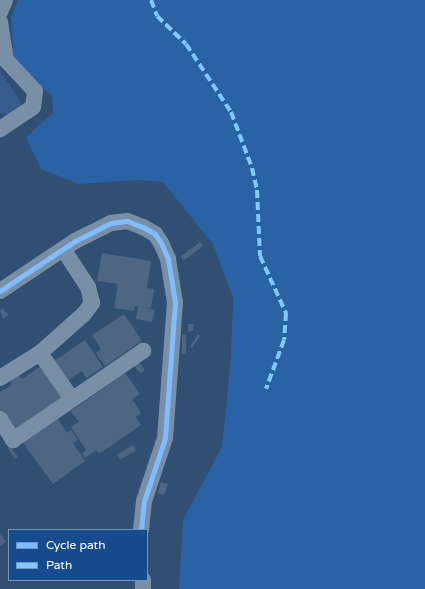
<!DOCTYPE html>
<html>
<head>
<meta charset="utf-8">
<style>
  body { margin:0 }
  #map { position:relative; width:425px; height:589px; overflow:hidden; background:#314f73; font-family:"Varela Round",sans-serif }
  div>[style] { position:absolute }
  .green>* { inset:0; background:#2963a5 }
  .water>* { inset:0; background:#365e8c }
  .building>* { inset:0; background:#4e6683; transform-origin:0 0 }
  .minor>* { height:16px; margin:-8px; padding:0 8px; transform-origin:8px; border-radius:8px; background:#788fa6 }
  .quiet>* { height:4px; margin-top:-2px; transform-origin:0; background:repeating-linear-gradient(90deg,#80caff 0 8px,transparent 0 12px) }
  .cycleway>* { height:5px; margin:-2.5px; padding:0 2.5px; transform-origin:2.5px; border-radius:2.5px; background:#80bcff }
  span { translate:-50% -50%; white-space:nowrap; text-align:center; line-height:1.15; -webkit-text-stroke:3.5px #164c8e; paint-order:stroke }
  .legend { position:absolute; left:8px; top:529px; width:140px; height:52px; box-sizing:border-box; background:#164c8e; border:1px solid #7394bb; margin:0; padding:5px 7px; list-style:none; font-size:12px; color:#fff }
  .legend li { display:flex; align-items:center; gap:8px; height:20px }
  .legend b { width:20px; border:1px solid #7394bb }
</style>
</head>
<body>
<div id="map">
  <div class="green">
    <div style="clip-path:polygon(18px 0,425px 0,425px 589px,179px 589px,183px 520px,222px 447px,231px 357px,233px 298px,213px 244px,163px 182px,139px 180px,79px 184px,41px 169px,26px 137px,53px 113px,52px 95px,34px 83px,14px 60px,11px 17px)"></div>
  </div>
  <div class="water">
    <div style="clip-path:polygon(0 71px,21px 102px,21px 105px,6px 115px,0 113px)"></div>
  </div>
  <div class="building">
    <div style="left:200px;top:242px;width:5px;height:24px;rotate:53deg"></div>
    <div style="clip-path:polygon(102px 253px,151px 261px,147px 288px,154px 289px,151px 308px,141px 307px,155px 310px,152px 322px,136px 319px,138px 306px,135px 306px,134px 311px,114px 308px,118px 284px,97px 281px)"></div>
    <div style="clip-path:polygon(3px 308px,8px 315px,3px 319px,0 310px)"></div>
    <div style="clip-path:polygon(124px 314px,142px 341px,105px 366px,96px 353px,101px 349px,92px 335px)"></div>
    <div style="clip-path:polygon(188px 324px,194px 324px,193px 331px,188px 331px)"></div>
    <div style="clip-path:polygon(198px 334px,200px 336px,192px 348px,190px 347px)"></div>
    <div style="left:182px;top:335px;width:4px;height:19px"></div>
    <div style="clip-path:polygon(85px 340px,103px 367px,86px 378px,82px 371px,68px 380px,54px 361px)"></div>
    <div style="left:139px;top:362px;width:10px;height:6px;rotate:53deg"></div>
    <div style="clip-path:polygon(41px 366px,63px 399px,56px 416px,67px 433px,71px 430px,78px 440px,73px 443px,85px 461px,53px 484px,0 411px,0 392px,12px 385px,9px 380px,18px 374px,22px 379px)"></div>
    <div style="clip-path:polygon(125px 373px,140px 394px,132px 399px,141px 413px,136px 417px,141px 425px,99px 454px,96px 450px,85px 458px,82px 454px,86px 450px,71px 427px,79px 422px,71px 411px)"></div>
    <div style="left:133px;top:445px;width:6px;height:19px;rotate:59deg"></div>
    <div style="clip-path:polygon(10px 446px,18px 457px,15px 459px,8px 448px)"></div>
    <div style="clip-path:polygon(161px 482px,168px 484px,164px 495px,158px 493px)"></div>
    <div style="clip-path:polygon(0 534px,6px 542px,0 546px)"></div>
  </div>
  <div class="minor">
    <div style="left:0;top:12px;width:13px;rotate:-67deg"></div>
    <div style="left:0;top:22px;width:38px;rotate:81deg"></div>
    <div style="left:6px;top:60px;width:42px;rotate:46.9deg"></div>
    <div style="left:35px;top:91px;width:16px;rotate:97deg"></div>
    <div style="left:33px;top:107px;width:40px;rotate:146deg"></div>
    <div style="left:0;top:291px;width:90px;rotate:-33.7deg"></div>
    <div style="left:75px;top:241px;width:40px;rotate:-26.6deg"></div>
    <div style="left:111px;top:223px;width:16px;rotate:-7deg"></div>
    <div style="left:127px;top:221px;width:17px;rotate:21deg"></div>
    <div style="left:143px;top:227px;width:14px;rotate:30deg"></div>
    <div style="left:155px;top:234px;width:11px;rotate:56deg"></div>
    <div style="left:161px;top:243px;width:17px;rotate:66deg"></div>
    <div style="left:168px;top:259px;width:44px;rotate:80.8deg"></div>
    <div style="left:175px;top:302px;width:136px;rotate:94.2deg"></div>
    <div style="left:165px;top:438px;width:66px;rotate:108.4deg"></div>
    <div style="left:144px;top:501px;width:29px;rotate:96deg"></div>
    <div style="left:40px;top:353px;width:56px;rotate:55.2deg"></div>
    <div style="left:0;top:378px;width:47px;rotate:-32deg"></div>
    <div style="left:40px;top:353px;width:59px;rotate:-41.6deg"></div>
    <div style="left:84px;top:314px;width:14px;rotate:-54deg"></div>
    <div style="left:92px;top:303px;width:16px;rotate:-104deg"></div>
    <div style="left:88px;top:287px;width:45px;rotate:-123.3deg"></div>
    <div style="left:0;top:419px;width:25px;rotate:58deg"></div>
    <div style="left:13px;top:440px;width:158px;rotate:-34.4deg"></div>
    <div style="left:143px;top:580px;width:9px;rotate:90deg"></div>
  </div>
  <div class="quiet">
    <div style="left:151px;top:0;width:17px;rotate:69deg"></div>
    <div style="left:157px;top:16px;width:40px;rotate:44deg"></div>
    <div style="left:186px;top:44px;width:82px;rotate:56.5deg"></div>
    <div style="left:231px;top:112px;width:60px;rotate:69.4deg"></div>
    <div style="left:252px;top:168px;width:23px;rotate:77deg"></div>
    <div style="left:257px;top:190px;width:66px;rotate:87.4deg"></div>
    <div style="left:260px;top:256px;width:63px;rotate:65.5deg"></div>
    <div style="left:286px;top:313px;width:27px;rotate:94deg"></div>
    <div style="left:284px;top:340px;width:52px;rotate:110.2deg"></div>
  </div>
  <div class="cycleway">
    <div style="left:0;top:291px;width:90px;rotate:-33.7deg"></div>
    <div style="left:75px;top:241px;width:40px;rotate:-26.6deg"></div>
    <div style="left:111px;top:223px;width:16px;rotate:-7deg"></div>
    <div style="left:127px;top:221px;width:17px;rotate:21deg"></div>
    <div style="left:143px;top:227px;width:14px;rotate:30deg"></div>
    <div style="left:155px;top:234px;width:11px;rotate:56deg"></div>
    <div style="left:161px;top:243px;width:17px;rotate:66deg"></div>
    <div style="left:168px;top:259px;width:44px;rotate:80.8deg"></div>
    <div style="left:175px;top:302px;width:136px;rotate:94.2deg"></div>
    <div style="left:165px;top:438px;width:66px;rotate:108.4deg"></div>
    <div style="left:144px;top:501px;width:29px;rotate:96deg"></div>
  </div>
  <ul class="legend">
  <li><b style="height:5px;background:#80bcff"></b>Cycle path</li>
  <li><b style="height:5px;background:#80caff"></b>Path</li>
  </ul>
</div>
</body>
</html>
